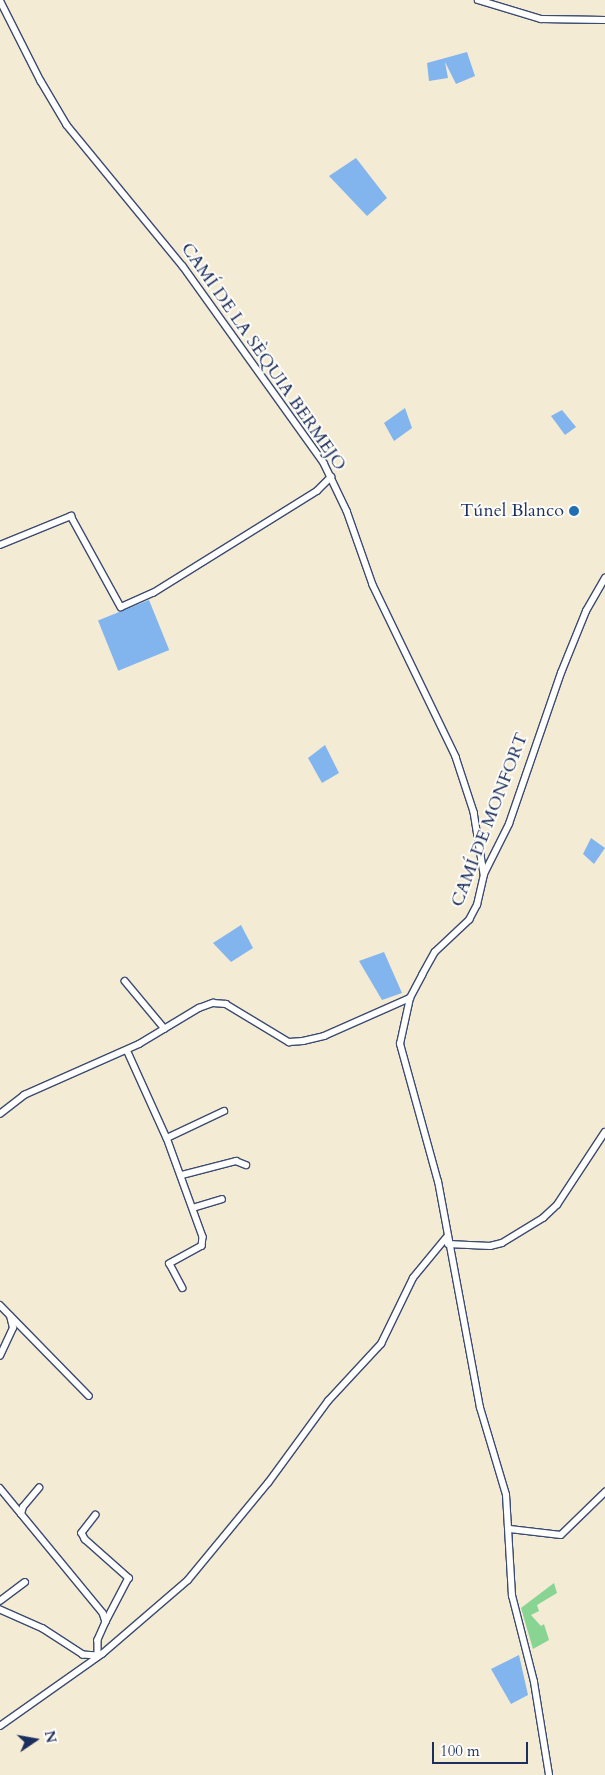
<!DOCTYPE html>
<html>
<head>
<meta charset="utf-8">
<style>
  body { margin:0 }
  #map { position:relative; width:605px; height:1775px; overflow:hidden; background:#f4ebd5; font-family:Cardo,serif }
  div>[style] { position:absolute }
  .green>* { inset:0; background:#88d492 }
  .water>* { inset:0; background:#82b4ee; transform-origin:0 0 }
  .roads { filter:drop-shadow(1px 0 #3c4b70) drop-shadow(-1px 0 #3c4b70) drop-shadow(0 1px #3c4b70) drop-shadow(0 -1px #3c4b70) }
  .street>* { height:5.5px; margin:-2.75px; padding:0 2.75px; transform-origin:2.75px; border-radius:2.75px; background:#fff }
  .dots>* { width:14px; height:14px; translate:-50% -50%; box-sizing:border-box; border:2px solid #fdfcf7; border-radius:50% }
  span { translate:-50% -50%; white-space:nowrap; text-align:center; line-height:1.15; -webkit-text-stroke:4px #fdfcf7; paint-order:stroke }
  .street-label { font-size:18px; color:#1b2f5e }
  .poi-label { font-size:18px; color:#1b2f5e }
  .right { translate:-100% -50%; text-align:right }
  .north { position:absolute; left:10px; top:1715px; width:50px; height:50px; -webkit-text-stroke:4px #fdfcf7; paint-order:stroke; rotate:78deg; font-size:14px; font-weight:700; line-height:20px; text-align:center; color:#1b2f5e }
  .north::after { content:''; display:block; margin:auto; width:18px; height:22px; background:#1b2f5e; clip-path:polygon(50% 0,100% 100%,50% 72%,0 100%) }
  .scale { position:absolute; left:432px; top:1742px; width:96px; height:22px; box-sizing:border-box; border:2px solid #1b2f5e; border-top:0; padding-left:6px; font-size:15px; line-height:18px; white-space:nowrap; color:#1b2f5e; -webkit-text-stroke:4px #fdfcf7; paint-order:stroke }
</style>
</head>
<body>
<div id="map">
  <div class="green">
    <div style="clip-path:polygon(554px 1583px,557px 1593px,537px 1605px,539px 1611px,531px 1615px,541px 1626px,544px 1624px,549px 1640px,533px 1649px,521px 1608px)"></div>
  </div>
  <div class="water">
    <div style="clip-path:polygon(467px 52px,475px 76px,456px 84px,445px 62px,448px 78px,429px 81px,427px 63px)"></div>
    <div style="clip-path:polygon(356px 158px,387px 198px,367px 216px,329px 176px)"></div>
    <div style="clip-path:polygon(405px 408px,412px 428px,394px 441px,384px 423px)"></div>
    <div style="clip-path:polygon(562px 410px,576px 427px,565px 435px,551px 416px)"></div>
    <div style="left:149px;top:600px;width:54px;height:55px;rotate:68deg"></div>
    <div style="clip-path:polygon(325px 745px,339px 773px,322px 783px,308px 758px)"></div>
    <div style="clip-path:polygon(591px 838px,605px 848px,594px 864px,583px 854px)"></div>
    <div style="clip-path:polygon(241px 925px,253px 948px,231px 962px,213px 943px)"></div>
    <div style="clip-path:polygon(384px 952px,402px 993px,382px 1000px,359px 961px)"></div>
    <div style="clip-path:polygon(519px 1655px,528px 1695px,511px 1704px,491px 1669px)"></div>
  </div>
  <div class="roads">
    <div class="street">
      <div style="left:0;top:0;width:91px;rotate:63.2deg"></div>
      <div style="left:41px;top:81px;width:51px;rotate:59.4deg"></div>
      <div style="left:67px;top:125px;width:183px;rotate:50.6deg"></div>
      <div style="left:183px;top:266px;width:242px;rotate:54.4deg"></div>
      <div style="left:324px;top:463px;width:53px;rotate:64.4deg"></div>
      <div style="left:347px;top:511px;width:78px;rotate:70.6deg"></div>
      <div style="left:373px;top:585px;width:191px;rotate:64.2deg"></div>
      <div style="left:456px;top:757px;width:58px;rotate:71.9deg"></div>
      <div style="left:474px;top:812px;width:63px;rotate:80.8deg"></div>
      <div style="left:478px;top:0;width:66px;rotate:16.8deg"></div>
      <div style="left:541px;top:19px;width:64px;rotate:0.9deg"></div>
      <div style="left:0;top:545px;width:77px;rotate:-22.2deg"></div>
      <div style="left:71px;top:516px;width:104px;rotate:61.2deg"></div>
      <div style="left:121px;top:607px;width:35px;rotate:-24deg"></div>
      <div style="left:153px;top:593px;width:193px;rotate:-31.9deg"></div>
      <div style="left:317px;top:491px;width:20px;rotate:-45deg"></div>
      <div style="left:125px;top:981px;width:62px;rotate:50.2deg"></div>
      <div style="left:127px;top:1050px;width:97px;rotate:65.6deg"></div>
      <div style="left:167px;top:1138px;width:105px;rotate:70deg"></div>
      <div style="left:203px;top:1237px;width:9px;rotate:96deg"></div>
      <div style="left:202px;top:1246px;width:37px;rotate:151deg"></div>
      <div style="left:170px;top:1264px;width:27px;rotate:62deg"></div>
      <div style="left:0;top:1114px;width:31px;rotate:-38deg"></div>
      <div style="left:24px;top:1095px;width:126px;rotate:-23.9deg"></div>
      <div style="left:139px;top:1044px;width:70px;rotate:-31deg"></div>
      <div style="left:199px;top:1008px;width:15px;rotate:-20deg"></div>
      <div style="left:213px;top:1003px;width:13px;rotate:4deg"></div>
      <div style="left:226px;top:1004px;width:74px;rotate:31.1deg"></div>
      <div style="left:289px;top:1042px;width:14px;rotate:-4deg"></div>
      <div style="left:303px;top:1041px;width:22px;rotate:-13deg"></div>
      <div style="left:324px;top:1036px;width:94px;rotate:-23.8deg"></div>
      <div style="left:167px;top:1138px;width:63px;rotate:-25.3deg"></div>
      <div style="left:182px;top:1175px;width:56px;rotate:-14.5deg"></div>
      <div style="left:236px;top:1161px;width:11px;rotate:22deg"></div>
      <div style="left:193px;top:1208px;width:30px;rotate:-17deg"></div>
      <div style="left:448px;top:1244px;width:42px;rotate:2.7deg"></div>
      <div style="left:490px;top:1246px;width:12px;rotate:-14deg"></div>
      <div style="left:502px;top:1243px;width:48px;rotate:-31.4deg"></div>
      <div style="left:543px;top:1218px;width:19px;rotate:-43deg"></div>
      <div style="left:557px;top:1205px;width:87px;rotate:-56.7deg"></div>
      <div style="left:0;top:1305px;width:127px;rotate:45.6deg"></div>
      <div style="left:0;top:1356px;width:31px;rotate:-65deg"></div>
      <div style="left:13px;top:1328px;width:12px;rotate:-104deg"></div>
      <div style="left:0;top:1488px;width:162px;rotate:50.5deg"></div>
      <div style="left:103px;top:1613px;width:9px;rotate:72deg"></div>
      <div style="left:106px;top:1622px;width:20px;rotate:114deg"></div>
      <div style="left:98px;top:1640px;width:16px;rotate:90deg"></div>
      <div style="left:98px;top:1656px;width:15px;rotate:-176deg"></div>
      <div style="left:83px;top:1655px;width:48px;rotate:-147deg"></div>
      <div style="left:43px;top:1629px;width:47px;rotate:-156.2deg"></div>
      <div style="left:21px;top:1514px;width:7px;rotate:-74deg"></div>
      <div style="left:23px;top:1507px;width:25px;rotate:-50deg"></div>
      <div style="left:96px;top:1515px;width:23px;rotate:128deg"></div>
      <div style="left:82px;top:1533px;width:7px;rotate:63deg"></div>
      <div style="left:85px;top:1539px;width:59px;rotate:41.6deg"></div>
      <div style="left:129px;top:1578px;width:50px;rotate:117.6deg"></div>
      <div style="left:510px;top:1529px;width:51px;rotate:6.7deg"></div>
      <div style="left:561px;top:1535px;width:62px;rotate:-44.3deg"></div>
      <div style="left:0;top:1601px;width:31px;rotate:-37deg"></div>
      <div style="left:0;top:1726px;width:125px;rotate:-35.2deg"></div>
      <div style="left:102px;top:1654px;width:113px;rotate:-40.7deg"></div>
      <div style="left:188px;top:1580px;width:126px;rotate:-50.5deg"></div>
      <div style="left:268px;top:1483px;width:102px;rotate:-53.8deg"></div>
      <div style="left:328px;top:1401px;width:78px;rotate:-47.1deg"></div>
      <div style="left:381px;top:1344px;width:73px;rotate:-64.1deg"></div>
      <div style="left:413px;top:1278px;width:52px;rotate:-50.5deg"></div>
      <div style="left:549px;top:1775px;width:94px;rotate:-99.2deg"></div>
      <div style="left:534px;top:1682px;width:89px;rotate:-104.3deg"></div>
      <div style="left:512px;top:1596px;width:101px;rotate:-93.4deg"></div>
      <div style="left:506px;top:1495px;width:91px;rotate:-106.6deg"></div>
      <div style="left:480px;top:1408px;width:230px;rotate:-100.5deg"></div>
      <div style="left:438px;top:1182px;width:143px;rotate:-105.4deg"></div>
      <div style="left:400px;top:1044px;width:47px;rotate:-77.7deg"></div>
      <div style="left:410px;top:998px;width:26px;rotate:-62deg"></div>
      <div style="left:422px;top:975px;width:26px;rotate:-61deg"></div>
      <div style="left:435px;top:952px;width:47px;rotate:-43.3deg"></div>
      <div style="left:469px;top:920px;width:17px;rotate:-62deg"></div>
      <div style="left:477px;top:905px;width:32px;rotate:-77deg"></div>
      <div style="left:484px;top:874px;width:56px;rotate:-63.4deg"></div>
      <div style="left:509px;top:824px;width:160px;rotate:-71deg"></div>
      <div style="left:561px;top:673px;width:67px;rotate:-68deg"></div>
      <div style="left:586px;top:611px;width:38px;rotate:-60deg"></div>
    </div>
  </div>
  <div class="dots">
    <div style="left:574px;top:511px;background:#1f6fb2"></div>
  </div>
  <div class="street-label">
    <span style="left:263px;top:357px;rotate:55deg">CAMÍ DE LA SÈQUIA BERMEJO</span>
    <span style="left:490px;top:820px;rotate:-69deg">CAMÍ DE MONFORT</span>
  </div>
  <div class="poi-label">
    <span class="right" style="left:564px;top:511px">Túnel Blanco</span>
  </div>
  <div class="north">N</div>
  <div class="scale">100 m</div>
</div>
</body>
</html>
